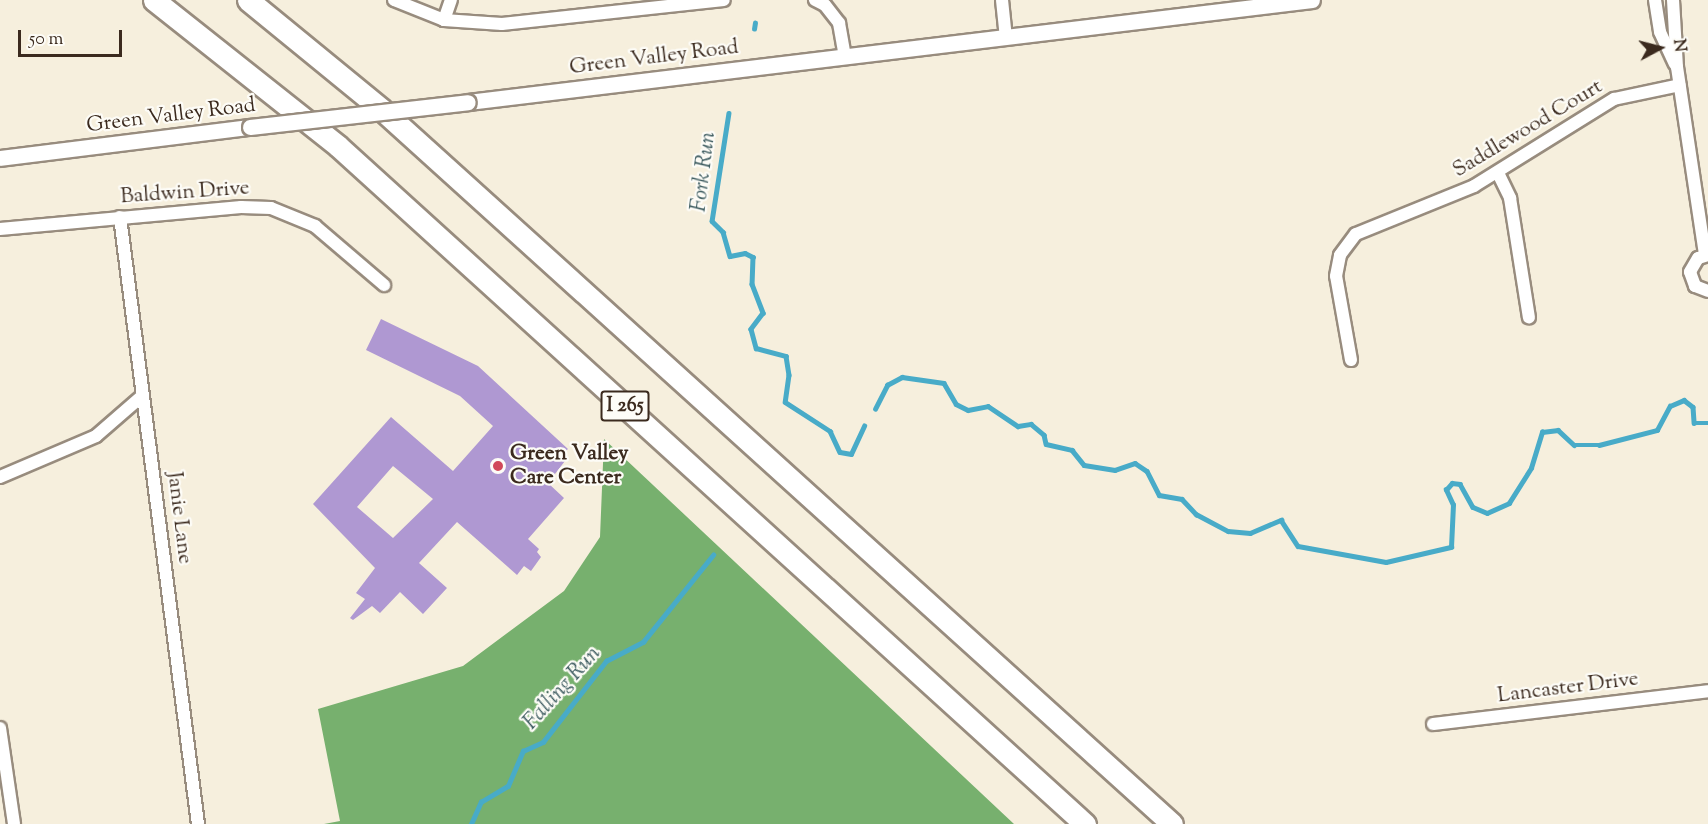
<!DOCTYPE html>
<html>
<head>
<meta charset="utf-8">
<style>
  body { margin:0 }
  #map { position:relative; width:1708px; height:824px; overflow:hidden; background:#f6efdd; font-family:"Sorts Mill Goudy",serif }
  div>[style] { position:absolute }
  .forest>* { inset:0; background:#77b06e }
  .stream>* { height:4.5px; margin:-2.25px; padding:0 2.25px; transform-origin:2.25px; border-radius:2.25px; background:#48abc8 }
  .building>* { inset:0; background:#af98d2 }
  .roads { filter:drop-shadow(2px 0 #988c7e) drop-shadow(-2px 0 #988c7e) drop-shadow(0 2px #988c7e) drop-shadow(0 -2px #988c7e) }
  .minor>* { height:12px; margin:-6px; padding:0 6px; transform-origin:6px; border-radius:6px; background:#fff }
  .tertiary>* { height:15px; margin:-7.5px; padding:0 7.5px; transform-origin:7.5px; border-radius:7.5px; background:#fff }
  .motorway>* { height:21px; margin:-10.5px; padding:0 10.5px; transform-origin:10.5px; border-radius:10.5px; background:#fff }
  .bridges { filter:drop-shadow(2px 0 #988c7e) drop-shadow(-2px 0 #988c7e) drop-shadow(0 2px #988c7e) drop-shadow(0 -2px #988c7e) }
  .tertiary-bridge>* { height:15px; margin:-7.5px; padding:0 7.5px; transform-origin:7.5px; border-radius:7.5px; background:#fff }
  .dots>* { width:16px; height:16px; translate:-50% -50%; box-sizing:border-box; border:3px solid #fdfcf7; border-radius:50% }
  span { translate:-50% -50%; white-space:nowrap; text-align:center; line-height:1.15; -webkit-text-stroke:4.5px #fdfcf7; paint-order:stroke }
  .shield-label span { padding:2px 4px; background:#fdfcf7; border:2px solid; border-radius:4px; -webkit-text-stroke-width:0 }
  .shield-label { font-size:20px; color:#3b2a1e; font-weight:700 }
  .street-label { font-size:21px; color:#3b2a1e }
  .poi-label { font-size:21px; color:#3b2a1e; font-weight:700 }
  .left { translate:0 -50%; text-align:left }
  .water-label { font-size:22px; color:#405e62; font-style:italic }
  .north { position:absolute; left:1630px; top:18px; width:60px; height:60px; -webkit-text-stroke:4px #fdfcf7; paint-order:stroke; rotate:83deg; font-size:16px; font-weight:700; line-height:24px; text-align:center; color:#3b2a1e }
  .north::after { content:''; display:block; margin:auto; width:21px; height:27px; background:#3b2a1e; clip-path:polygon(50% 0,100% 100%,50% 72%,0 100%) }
  .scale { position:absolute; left:18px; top:30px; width:104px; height:27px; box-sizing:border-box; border:3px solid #3b2a1e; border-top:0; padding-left:8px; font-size:18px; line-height:21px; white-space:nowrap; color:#3b2a1e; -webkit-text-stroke:4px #fdfcf7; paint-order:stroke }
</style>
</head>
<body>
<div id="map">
  <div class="forest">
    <div style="clip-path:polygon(604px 439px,1014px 824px,324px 824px,340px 821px,318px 709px,463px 666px,564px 591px,600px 537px)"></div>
  </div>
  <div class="stream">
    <div style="left:754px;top:29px;width:6px;rotate:-81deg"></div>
    <div style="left:729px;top:113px;width:109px;rotate:98.9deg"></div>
    <div style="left:712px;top:221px;width:16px;rotate:45deg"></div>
    <div style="left:723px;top:232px;width:25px;rotate:74deg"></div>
    <div style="left:730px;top:256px;width:15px;rotate:-11deg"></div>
    <div style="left:745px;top:253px;width:9px;rotate:27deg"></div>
    <div style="left:753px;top:257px;width:27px;rotate:92deg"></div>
    <div style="left:752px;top:284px;width:31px;rotate:69deg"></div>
    <div style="left:763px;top:313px;width:20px;rotate:127deg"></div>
    <div style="left:751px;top:329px;width:20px;rotate:75deg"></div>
    <div style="left:756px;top:348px;width:31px;rotate:15deg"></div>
    <div style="left:786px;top:356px;width:19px;rotate:81deg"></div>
    <div style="left:789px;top:375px;width:27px;rotate:98deg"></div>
    <div style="left:785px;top:402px;width:54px;rotate:32.8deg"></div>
    <div style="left:830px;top:431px;width:23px;rotate:65deg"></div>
    <div style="left:840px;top:452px;width:11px;rotate:10deg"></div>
    <div style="left:851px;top:454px;width:31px;rotate:-65deg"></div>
    <div style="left:875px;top:409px;width:27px;rotate:-63deg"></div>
    <div style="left:887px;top:385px;width:17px;rotate:-28deg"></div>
    <div style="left:902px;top:377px;width:42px;rotate:8.1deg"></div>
    <div style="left:944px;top:383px;width:24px;rotate:60deg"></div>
    <div style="left:956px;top:404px;width:13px;rotate:27deg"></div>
    <div style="left:968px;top:410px;width:20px;rotate:-11deg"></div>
    <div style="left:988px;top:406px;width:36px;rotate:34deg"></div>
    <div style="left:1018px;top:426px;width:13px;rotate:-9deg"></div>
    <div style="left:1031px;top:424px;width:17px;rotate:40deg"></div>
    <div style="left:1044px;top:435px;width:9px;rotate:77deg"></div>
    <div style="left:1046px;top:444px;width:27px;rotate:13deg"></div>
    <div style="left:1072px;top:450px;width:19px;rotate:51deg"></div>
    <div style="left:1084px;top:465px;width:31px;rotate:9deg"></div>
    <div style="left:1115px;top:470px;width:21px;rotate:-19deg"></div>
    <div style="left:1135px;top:463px;width:14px;rotate:34deg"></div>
    <div style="left:1147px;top:471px;width:27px;rotate:63deg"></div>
    <div style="left:1159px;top:495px;width:23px;rotate:10deg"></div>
    <div style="left:1182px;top:499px;width:21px;rotate:47deg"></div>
    <div style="left:1196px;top:514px;width:36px;rotate:28deg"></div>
    <div style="left:1228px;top:531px;width:22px;rotate:5deg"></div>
    <div style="left:1250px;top:533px;width:34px;rotate:-23deg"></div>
    <div style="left:1281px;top:520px;width:31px;rotate:57deg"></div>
    <div style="left:1298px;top:546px;width:89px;rotate:10.3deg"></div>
    <div style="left:1386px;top:562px;width:67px;rotate:-13deg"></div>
    <div style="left:1451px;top:547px;width:42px;rotate:-87.3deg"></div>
    <div style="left:1453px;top:505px;width:17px;rotate:-115deg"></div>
    <div style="left:1446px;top:490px;width:9px;rotate:-49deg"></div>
    <div style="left:1452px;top:483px;width:8px;rotate:7deg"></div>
    <div style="left:1460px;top:484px;width:26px;rotate:61deg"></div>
    <div style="left:1473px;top:507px;width:15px;rotate:23deg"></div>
    <div style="left:1487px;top:513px;width:24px;rotate:-24deg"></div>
    <div style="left:1509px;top:503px;width:41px;rotate:-57.8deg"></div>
    <div style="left:1531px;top:468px;width:38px;rotate:-73deg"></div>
    <div style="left:1542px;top:432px;width:16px;rotate:-7deg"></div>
    <div style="left:1558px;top:430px;width:22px;rotate:43deg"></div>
    <div style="left:1574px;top:445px;width:25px"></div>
    <div style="left:1599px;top:445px;width:60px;rotate:-14.5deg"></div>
    <div style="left:1657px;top:430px;width:27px;rotate:-62deg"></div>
    <div style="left:1670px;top:406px;width:15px;rotate:-23deg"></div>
    <div style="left:1684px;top:400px;width:11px;rotate:38deg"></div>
    <div style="left:1693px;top:407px;width:16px;rotate:86deg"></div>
    <div style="left:1694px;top:423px;width:14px"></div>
    <div style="left:471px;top:824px;width:24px;rotate:-66deg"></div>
    <div style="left:481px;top:802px;width:31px;rotate:-31deg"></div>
    <div style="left:508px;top:786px;width:38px;rotate:-67deg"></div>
    <div style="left:523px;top:751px;width:22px;rotate:-24deg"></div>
    <div style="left:543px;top:742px;width:103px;rotate:-52.1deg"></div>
    <div style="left:606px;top:661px;width:42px;rotate:-27.2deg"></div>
    <div style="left:643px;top:642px;width:112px;rotate:-51.2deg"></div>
  </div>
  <div class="building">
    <div style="clip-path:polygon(evenodd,381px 319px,478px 366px,568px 449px,560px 456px,565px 461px,548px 483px,564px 498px,528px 539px,539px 549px,537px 552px,541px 557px,531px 571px,524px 566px,517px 575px,457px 522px,419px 563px,447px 588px,423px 614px,400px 592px,380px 613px,372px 606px,353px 620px,350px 618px,365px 599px,356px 593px,375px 568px,313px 504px,391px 417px,453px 471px,493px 426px,460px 396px,366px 350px,381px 319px,393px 466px,433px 499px,393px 538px,357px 507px,393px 466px)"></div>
  </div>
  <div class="roads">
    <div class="minor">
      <div style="left:394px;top:0;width:54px;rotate:21.8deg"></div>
      <div style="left:444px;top:20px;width:58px;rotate:3.9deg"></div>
      <div style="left:502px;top:24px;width:223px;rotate:-6.2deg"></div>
      <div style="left:815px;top:0;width:11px;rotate:27deg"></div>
      <div style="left:825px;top:5px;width:23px;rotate:52deg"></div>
      <div style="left:839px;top:23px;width:34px;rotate:80deg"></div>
      <div style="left:1002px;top:0;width:36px;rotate:84deg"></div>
      <div style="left:1655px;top:0;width:32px;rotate:81deg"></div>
      <div style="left:1660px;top:32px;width:35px;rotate:65deg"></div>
      <div style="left:1673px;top:0;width:67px;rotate:86.6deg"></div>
      <div style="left:1677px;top:67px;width:190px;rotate:81.5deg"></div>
      <div style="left:444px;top:20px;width:21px;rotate:-71deg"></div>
      <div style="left:1498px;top:173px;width:28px;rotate:64deg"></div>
      <div style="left:1510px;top:198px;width:121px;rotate:81deg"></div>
      <div style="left:120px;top:217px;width:612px;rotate:82.68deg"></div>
      <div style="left:0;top:229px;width:242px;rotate:-5.2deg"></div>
      <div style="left:241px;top:207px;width:30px;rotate:2deg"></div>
      <div style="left:271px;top:208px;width:48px;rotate:22.2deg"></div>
      <div style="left:315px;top:226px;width:91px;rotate:40.5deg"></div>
      <div style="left:1708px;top:255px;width:10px;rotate:163deg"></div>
      <div style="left:1698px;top:258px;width:16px;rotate:120deg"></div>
      <div style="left:1690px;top:272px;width:15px;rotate:70deg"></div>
      <div style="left:1695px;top:286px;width:14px;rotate:21deg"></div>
      <div style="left:1351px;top:360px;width:85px;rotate:-100.1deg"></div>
      <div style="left:1336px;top:276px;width:21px;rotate:-79deg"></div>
      <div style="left:1340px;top:255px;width:26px;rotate:-53deg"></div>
      <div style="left:1356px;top:234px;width:127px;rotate:-22.1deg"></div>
      <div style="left:1474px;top:186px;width:165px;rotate:-31.9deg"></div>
      <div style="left:1614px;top:99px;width:67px;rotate:-12deg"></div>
      <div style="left:0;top:477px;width:104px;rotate:-23.1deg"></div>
      <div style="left:96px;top:436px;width:61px;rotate:-41deg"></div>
      <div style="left:1433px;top:724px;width:277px;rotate:-6.8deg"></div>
      <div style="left:0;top:728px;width:97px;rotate:81.7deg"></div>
    </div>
    <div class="tertiary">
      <div style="left:468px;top:102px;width:850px;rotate:-6.89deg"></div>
      <div style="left:0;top:158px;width:252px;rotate:-7.1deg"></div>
    </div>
    <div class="motorway">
      <div style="left:154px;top:0;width:235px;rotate:38.4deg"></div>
      <div style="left:338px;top:146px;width:1009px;rotate:42.23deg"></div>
      <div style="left:248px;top:0;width:172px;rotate:39.3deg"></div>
      <div style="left:381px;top:109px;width:1066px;rotate:42.11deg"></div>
    </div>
  </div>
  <div class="bridges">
    <div class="tertiary-bridge">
      <div style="left:250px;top:127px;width:219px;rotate:-6.5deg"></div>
    </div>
  </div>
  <div class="dots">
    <div style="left:498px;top:466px;background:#d1495b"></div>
  </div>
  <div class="shield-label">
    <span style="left:625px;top:406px">I 265</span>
  </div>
  <div class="street-label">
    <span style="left:654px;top:58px;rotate:-7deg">Green Valley Road</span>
    <span style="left:171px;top:116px;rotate:-7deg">Green Valley Road</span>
    <span style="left:1528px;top:129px;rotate:-31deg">Saddlewood Court</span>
    <span style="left:185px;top:193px;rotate:-4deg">Baldwin Drive</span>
    <span style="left:179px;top:518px;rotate:83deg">Janie Lane</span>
    <span style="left:1568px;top:688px;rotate:-7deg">Lancaster Drive</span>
  </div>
  <div class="poi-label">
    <span class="left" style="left:510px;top:466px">Green Valley<br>Care Center</span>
  </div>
  <div class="water-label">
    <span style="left:705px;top:172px;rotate:-83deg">Fork Run</span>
    <span style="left:563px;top:689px;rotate:-48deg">Falling Run</span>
  </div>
  <div class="north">N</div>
  <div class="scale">50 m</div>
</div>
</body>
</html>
